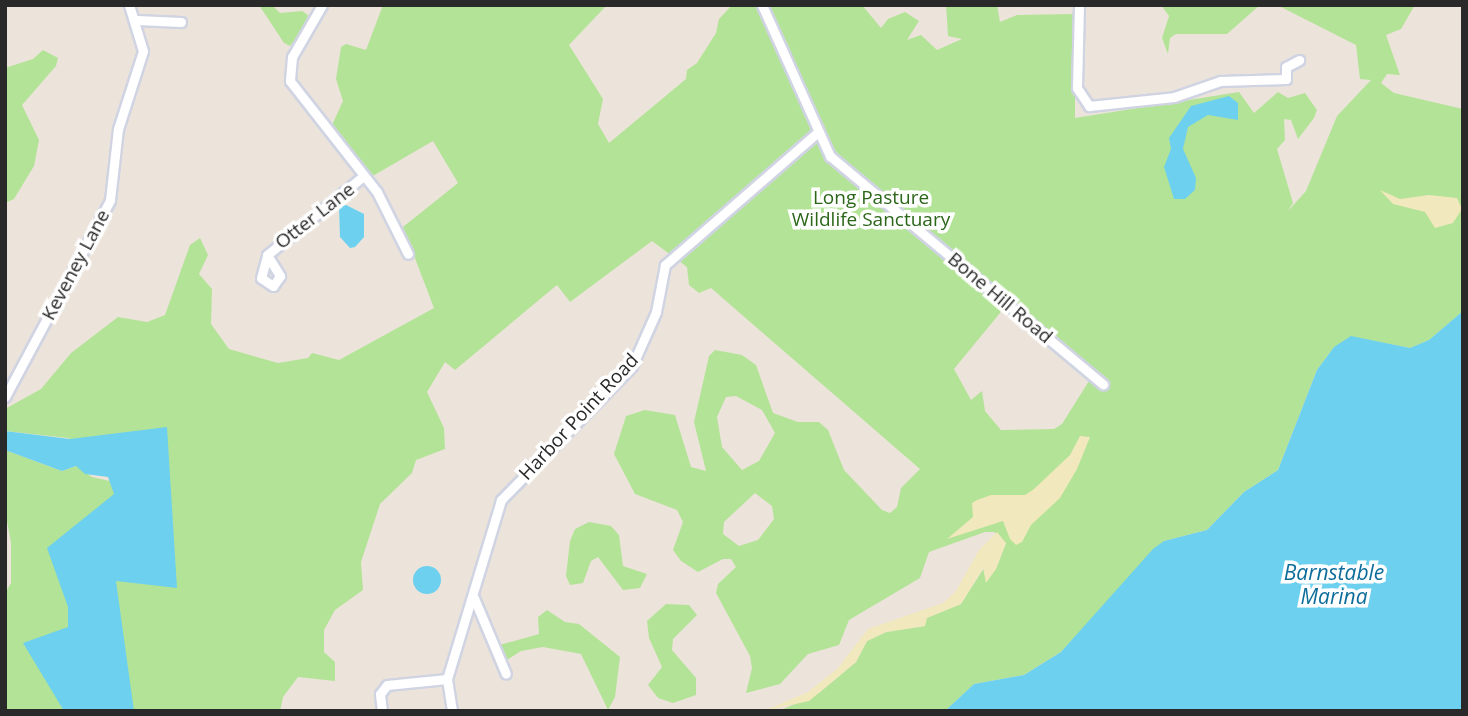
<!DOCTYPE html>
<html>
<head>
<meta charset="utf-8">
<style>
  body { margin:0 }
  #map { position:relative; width:1468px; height:716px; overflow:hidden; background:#ece4db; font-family:"Open Sans",sans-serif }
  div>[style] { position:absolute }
  .green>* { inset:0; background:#b3e396 }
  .sand>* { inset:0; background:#f1e8bd }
  .water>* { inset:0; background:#6dd0ef }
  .round { border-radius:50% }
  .roads { filter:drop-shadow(2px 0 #d0d4e2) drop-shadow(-2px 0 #d0d4e2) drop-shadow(0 2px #d0d4e2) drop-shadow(0 -2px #d0d4e2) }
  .minor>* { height:9px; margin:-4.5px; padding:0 4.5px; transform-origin:4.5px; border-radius:4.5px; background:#fff }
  span { translate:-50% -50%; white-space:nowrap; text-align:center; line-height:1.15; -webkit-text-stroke:7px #fff; paint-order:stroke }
  .park-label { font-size:19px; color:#2b6619 }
  .street-label { font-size:19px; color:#292929 }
  .water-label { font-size:21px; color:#0d6d9a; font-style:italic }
  .frame { position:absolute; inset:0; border:7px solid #292929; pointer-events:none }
</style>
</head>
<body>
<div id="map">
  <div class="green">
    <div style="clip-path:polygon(259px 5px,272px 5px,280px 13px,302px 11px,308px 15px,305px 28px,290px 46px,284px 43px)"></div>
    <div style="clip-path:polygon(evenodd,383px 5px,607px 5px,569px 45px,603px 99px,598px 124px,609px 143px,686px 79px,687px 70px,697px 63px,716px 33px,719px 19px,732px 5px,862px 5px,881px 28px,888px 19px,905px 12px,919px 21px,907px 40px,921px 35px,937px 50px,962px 39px,948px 36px,946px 5px,997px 5px,1000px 22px,1017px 15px,1075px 14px,1075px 118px,1239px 92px,1254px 113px,1278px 92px,1288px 98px,1305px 93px,1317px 110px,1314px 118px,1298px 139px,1291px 120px,1284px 119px,1285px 140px,1277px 149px,1293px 203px,1288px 211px,1306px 191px,1337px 116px,1371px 80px,1360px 79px,1356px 45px,1277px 5px,1415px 5px,1401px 29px,1386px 35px,1400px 75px,1387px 74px,1381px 83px,1394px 93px,1463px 109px,1463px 311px,1429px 340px,1410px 348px,1374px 341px,1334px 347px,1317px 370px,1278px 470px,1244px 492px,1207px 530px,1164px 541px,1061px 652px,1024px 675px,974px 684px,945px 711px,779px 711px,819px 693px,856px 662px,867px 641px,886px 632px,925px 626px,926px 618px,961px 604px,984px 568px,996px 569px,1006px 543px,994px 532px,985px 532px,929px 552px,920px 578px,849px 620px,839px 645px,808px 654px,780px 684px,746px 693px,752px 668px,750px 656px,716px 593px,718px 584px,736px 567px,731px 559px,723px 559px,698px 572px,681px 561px,673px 550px,683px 522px,677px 510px,635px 494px,614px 454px,626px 416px,645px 410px,675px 415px,691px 467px,706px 471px,694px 422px,709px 356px,715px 350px,742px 355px,756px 365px,773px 413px,798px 422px,819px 422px,828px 430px,844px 470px,882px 510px,890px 513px,897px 507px,901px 488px,920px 469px,711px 288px,699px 293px,689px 285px,687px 267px,652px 241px,570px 302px,557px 285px,455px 370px,445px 362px,427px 392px,444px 428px,445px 449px,416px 460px,412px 473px,380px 504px,361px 562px,363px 590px,335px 610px,324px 630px,324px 652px,335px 662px,335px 681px,298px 677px,283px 697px,280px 711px,132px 711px,102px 681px,117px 545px,117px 463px,68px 438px,5px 431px,5px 409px,41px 389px,71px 353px,118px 317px,147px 322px,165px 315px,190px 245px,200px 238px,208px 255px,199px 274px,212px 289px,211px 324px,229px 349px,278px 363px,308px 358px,312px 353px,339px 360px,434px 308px,403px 227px,458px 183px,433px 141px,371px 177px,332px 125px,343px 101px,336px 79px,341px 47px,346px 44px,366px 50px,383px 5px,1009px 302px,1094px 373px,1062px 424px,1054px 429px,1001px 430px,985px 411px,982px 391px,971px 400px,954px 369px,1009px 302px,383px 5px,736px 396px,762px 410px,775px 433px,759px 461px,742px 470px,722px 447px,717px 417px,726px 397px,736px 396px,383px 5px,755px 493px,772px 506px,774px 519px,758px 540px,739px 546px,723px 534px,724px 522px,755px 493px)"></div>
    <div style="clip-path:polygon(1161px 5px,1260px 5px,1227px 34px,1176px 34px,1170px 38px,1168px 54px,1162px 38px,1169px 16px)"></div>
    <div style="clip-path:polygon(43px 50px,58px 58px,56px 66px,22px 105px,39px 140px,34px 166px,14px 199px,5px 203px,5px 68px,33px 59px)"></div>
    <div style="clip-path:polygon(5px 450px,62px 471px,76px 466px,92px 477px,132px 486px,68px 585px,68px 651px,107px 711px,5px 711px,5px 593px,11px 583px,11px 543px,5px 510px)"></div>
    <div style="clip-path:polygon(589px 522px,611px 526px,619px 535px,623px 566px,647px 574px,640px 588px,623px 590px,598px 557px,591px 561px,583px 583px,570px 585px,566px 576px,570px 541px,575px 529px)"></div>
    <div style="clip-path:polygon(666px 604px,689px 605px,697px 615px,673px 639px,672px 650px,696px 678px,696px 695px,673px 703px,658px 698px,648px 685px,662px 667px,649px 638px,647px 621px)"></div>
    <div style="clip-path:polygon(547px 610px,565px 622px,579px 624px,620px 657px,615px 697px,608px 710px,581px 654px,543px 647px,521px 651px,502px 663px,491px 656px,489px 648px,539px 634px,538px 617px)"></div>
  </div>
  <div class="sand">
    <div style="clip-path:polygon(1380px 190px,1400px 199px,1429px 195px,1457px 198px,1462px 209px,1453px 223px,1435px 228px,1425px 212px,1393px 204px)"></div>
    <div style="clip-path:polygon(1080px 436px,1090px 437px,1077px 469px,1060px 498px,1031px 525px,1022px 542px,1016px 545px,1010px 539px,1003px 521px,947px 539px,973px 517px,972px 503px,977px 500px,991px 495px,1025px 495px,1034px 489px,1070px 455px)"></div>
    <div style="clip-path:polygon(997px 532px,1006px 543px,996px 569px,986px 583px,983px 568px,961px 604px,927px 618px,925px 626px,886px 632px,867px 641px,856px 662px,809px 701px,764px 711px,808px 692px,838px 668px,868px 629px,943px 603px,956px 591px,979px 550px)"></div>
  </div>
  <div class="water">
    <div style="clip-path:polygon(1229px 96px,1238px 103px,1238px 120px,1208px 115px,1188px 127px,1183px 149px,1196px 178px,1195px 190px,1185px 199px,1174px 199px,1164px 167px,1171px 149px,1169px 138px,1191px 106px)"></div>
    <div style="clip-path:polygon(346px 205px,364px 214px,364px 237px,355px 247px,350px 248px,340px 237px,339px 206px)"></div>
    <div style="clip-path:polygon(1463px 311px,1463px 711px,945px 711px,974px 684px,1024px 675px,1061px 652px,1153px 549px,1164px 541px,1207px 530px,1244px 492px,1278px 470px,1317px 370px,1334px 347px,1351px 336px,1410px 348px,1429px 340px)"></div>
    <div style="clip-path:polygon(167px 427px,177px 588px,116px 581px,134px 711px,64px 711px,23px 643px,68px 627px,68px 607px,47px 548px,114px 494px,108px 477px,85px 474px,76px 466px,62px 471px,5px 450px,5px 431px,70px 439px)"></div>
    <div class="round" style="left:413px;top:566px;width:28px;height:28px"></div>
  </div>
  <div class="roads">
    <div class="minor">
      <div style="left:322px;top:5px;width:60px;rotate:120deg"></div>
      <div style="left:292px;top:57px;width:24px;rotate:95deg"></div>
      <div style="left:290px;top:81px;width:141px;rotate:51.9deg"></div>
      <div style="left:377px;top:192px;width:69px;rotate:63.4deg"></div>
      <div style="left:762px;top:5px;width:166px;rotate:65.8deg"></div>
      <div style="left:830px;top:156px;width:356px;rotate:39.9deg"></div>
      <div style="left:1079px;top:5px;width:83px;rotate:91.4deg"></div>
      <div style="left:1077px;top:88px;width:22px;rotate:56deg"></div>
      <div style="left:1089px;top:106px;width:85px;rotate:-6deg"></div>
      <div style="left:1174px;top:97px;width:49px;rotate:-19.2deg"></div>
      <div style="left:1220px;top:81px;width:66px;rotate:-1.7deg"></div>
      <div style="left:1286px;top:79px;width:12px;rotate:-90deg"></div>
      <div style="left:1286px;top:67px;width:15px;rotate:-28deg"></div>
      <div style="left:136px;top:20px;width:45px;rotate:2.5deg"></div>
      <div style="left:267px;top:255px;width:25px;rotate:58deg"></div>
      <div style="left:280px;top:276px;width:12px;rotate:125deg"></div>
      <div style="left:273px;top:286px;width:14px;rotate:-146deg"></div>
      <div style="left:261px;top:278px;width:24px;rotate:-75deg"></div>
      <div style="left:267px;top:255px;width:123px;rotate:-39.4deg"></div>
      <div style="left:5px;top:397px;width:223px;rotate:-61.9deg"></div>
      <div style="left:110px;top:200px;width:71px;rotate:-83.6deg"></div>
      <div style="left:118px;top:129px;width:82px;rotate:-72.2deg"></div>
      <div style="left:143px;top:51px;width:48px;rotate:-106.9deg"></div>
      <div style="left:474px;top:598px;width:82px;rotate:67.2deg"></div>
      <div style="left:447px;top:679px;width:32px;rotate:81deg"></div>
      <div style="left:382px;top:711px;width:17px;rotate:-97deg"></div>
      <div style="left:380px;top:694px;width:11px;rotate:-52deg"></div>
      <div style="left:387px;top:685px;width:60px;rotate:-5.7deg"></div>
      <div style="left:447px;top:679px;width:187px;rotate:-73.2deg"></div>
      <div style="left:501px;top:500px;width:187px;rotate:-45.6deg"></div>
      <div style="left:632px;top:366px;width:59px;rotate:-66deg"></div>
      <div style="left:656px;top:312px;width:48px;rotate:-79.2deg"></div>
      <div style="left:665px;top:265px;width:203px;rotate:-41deg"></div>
    </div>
  </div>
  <div class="park-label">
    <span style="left:871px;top:209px">Long Pasture<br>Wildlife Sanctuary</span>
  </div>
  <div class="street-label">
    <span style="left:315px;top:216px;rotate:-38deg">Otter Lane</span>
    <span style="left:76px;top:265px;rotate:-62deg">Keveney Lane</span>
    <span style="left:1000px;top:298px;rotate:40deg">Bone Hill Road</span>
    <span style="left:579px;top:417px;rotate:-47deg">Harbor Point Road</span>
  </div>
  <div class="water-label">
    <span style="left:1334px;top:584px">Barnstable<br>Marina</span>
  </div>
  <div class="frame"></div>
</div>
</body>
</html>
